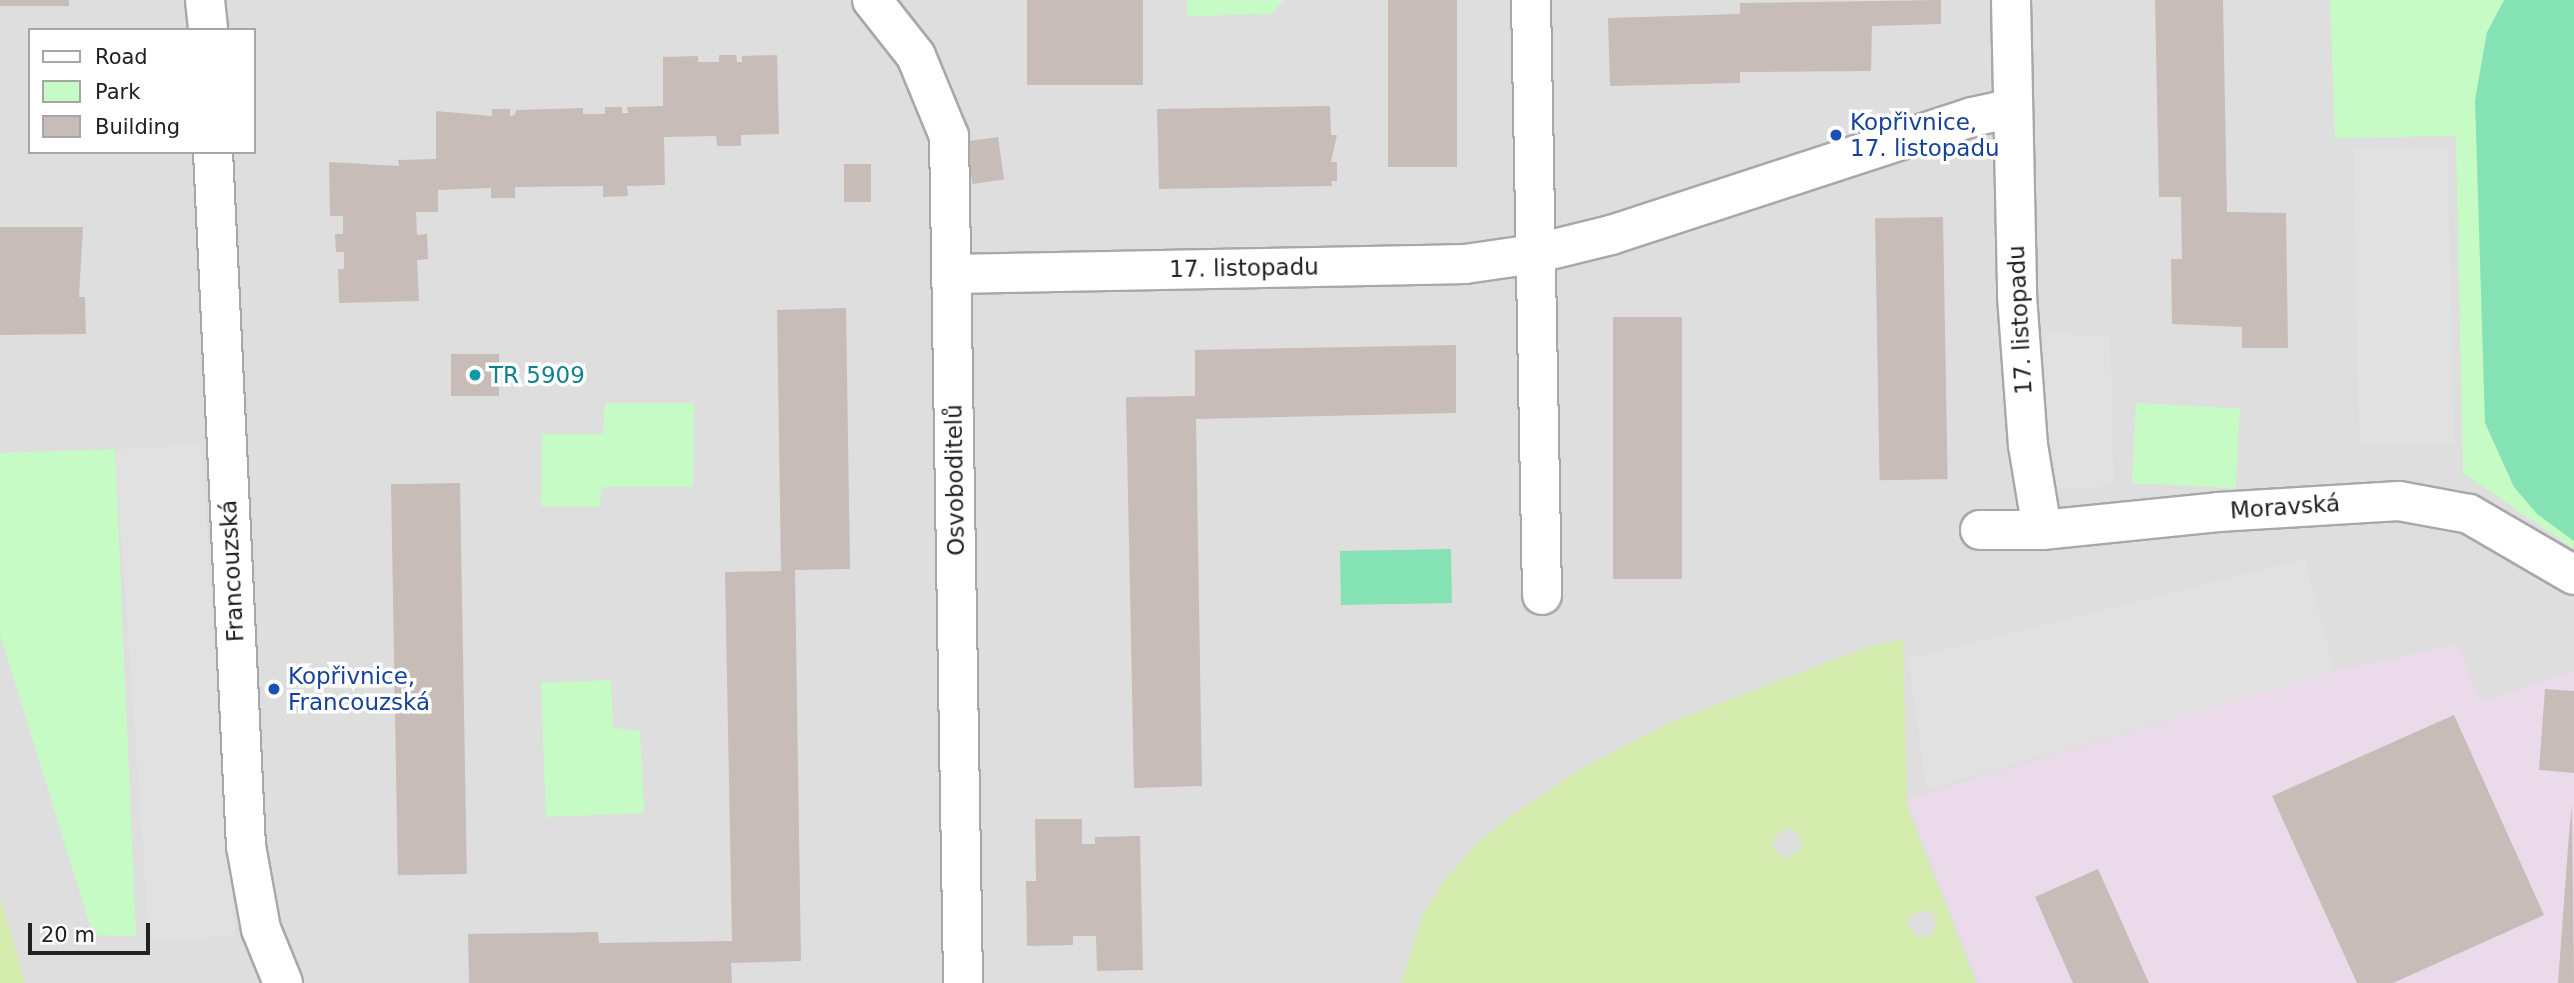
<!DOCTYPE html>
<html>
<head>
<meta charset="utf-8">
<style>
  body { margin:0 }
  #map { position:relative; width:2574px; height:983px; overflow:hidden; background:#f2ede8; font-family:"DejaVu Sans",sans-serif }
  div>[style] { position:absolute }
  .residential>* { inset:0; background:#dfdede }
  .industrial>* { inset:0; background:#ebdaea }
  .grass>* { inset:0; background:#d3ecad }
  .park>* { inset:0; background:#c7fbc5; transform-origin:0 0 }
  .pitch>* { inset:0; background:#85e2b4; transform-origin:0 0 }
  .parking>* { inset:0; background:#e1e1e1; transform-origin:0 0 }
  .building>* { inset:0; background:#c7bcb7; transform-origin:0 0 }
  .roads { filter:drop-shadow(2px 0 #a8a8a8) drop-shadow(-2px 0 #a8a8a8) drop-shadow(0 2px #a8a8a8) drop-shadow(0 -2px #a8a8a8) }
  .minor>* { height:38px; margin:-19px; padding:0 19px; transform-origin:19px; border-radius:19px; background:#fff }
  .dots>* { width:19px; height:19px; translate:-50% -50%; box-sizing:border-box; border:4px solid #fff; border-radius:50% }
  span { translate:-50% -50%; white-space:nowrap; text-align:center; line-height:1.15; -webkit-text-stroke:7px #fff; paint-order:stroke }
  .transit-label { font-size:23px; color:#164399 }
  .left { translate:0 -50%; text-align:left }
  .street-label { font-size:23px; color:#212121 }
  .culture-label { font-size:23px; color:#0d838f }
  .legend { position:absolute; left:28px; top:28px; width:228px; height:126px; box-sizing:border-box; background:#fff; border:2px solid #a6a6a6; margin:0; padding:9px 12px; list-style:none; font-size:21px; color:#212121 }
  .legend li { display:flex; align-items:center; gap:14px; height:35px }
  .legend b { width:35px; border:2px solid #a6a6a6 }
  .scale { position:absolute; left:28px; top:923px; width:122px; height:32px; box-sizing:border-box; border:4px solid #212121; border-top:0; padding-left:9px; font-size:21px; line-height:24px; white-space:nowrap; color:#212121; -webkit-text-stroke:5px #fff; paint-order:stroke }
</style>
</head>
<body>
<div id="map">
  <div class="residential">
    <div style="clip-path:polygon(evenodd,0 0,2574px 0,2574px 983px,0 983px,0 0,30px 30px,254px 30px,254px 152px,30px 152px,30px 30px)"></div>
  </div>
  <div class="industrial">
    <div style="clip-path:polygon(2459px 644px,2480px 703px,2574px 670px,2574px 983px,1979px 983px,1906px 799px,2334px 671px)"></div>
  </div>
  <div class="grass">
    <div style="clip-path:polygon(evenodd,1903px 639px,1907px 807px,1976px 983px,1401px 983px,1423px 914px,1444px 881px,1477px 843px,1511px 816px,1584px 767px,1673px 721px,1868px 647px,1903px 639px,1791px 829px,1801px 836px,1801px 849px,1785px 859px,1775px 850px,1773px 840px,1781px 831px,1791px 829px,1903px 639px,1927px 910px,1935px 916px,1935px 928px,1931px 935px,1918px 937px,1907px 924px,1908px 916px,1927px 910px)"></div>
    <div style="clip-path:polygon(0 898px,18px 958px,25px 983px,0 983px)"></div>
  </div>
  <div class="park">
    <div style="clip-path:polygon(1187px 0,1284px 0,1271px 14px,1187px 16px)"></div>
    <div style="clip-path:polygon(2330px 0,2574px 0,2574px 549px,2463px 473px,2456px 136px,2335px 138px)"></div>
    <div style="clip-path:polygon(605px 403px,694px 403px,693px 487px,602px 487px,599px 507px,541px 506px,542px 434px,603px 434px)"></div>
    <div style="left:2136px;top:403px;width:104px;height:80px;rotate:3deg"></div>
    <div style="clip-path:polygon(115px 449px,136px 936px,93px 935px,0 634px,0 453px)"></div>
    <div style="clip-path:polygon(611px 680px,613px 728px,640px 731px,644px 813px,546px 817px,541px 683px)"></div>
  </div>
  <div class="pitch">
    <div style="clip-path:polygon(2504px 0,2574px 0,2574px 541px,2537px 514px,2514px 487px,2485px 423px,2475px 100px,2487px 32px)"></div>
    <div style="left:1451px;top:549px;width:54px;height:111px;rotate:89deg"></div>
  </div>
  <div class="parking">
    <div style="left:2448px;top:147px;width:297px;height:94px;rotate:89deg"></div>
    <div style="clip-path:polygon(2052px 333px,2110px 337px,2114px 486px,2043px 490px,2038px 343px)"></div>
    <div style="left:201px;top:444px;width:493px;height:86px;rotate:86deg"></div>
    <div style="clip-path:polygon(2305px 559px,2334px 671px,1927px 790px,1908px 659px)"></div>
  </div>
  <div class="building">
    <div style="left:0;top:0;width:69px;height:6px"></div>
    <div style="left:1027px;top:0;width:116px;height:85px"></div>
    <div style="left:1388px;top:0;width:69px;height:167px"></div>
    <div style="clip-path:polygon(1941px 0,1941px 24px,1872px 26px,1871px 71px,1740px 72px,1740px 83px,1610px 86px,1608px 18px,1740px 14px,1740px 3px)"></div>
    <div style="clip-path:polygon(2155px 0,2223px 0,2227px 212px,2286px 213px,2288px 348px,2242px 348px,2242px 327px,2172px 324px,2171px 259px,2182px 259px,2181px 197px,2159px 197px)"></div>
    <div style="clip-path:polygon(719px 55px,736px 55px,737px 62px,742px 62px,742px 56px,777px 55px,779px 134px,741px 135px,741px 146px,717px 146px,716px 136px,664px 137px,665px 185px,627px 186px,628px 196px,603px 197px,603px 186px,515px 187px,515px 198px,491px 198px,491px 188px,438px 190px,438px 212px,416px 212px,417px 235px,427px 234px,428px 259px,417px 260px,419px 301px,339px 303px,338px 269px,344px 269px,344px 252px,336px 252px,335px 234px,343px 234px,343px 216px,330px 216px,329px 162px,399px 166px,398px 160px,436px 159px,436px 111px,492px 116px,492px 109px,510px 109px,510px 116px,515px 115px,516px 110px,583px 108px,583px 114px,605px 114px,605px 107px,622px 107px,622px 113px,628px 113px,627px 107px,663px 106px,663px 57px,698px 56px,698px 62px,719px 62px)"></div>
    <div style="clip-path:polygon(1330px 106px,1331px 135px,1337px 135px,1331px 162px,1337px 162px,1337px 181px,1331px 181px,1332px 186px,1159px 189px,1157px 109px)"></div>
    <div style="left:998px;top:137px;width:43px;height:32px;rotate:82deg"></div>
    <div style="left:844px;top:164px;width:27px;height:38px"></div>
    <div style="left:1943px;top:217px;width:262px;height:68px;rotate:89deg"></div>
    <div style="clip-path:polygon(0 227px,83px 227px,79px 297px,85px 297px,86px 334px,0 335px)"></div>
    <div style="clip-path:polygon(846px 308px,850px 569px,795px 570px,801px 961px,731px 963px,732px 983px,469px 983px,468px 934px,598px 932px,599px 943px,732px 941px,725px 572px,781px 571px,777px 310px)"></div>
    <div style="left:1613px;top:317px;width:69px;height:262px"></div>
    <div style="clip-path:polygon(1456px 345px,1456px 413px,1196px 419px,1202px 786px,1134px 788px,1126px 397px,1195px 396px,1195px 350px)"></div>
    <div style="left:451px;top:354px;width:48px;height:42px"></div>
    <div style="left:460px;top:483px;width:391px;height:69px;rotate:89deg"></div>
    <div style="clip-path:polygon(2545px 689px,2574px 691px,2574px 773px,2539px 770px)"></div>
    <div style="clip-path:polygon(2454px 715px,2544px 915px,2393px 983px,2357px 983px,2272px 796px)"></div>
    <div style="clip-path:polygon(2572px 805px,2574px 983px,2558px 983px,2569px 834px)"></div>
    <div style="clip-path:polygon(1035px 819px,1082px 819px,1082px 844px,1095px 844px,1095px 837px,1140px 836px,1143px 970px,1097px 971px,1096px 936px,1073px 936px,1073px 945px,1027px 946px,1026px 881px,1036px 881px)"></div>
    <div style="clip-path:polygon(2098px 869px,2149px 983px,2073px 983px,2035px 897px)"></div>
  </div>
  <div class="roads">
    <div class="minor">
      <div style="left:205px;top:0;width:30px;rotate:84deg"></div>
      <div style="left:872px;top:0;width:71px;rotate:51.8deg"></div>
      <div style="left:916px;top:56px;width:87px;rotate:67.6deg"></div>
      <div style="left:949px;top:136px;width:847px;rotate:89.05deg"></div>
      <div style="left:1531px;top:0;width:595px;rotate:88.94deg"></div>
      <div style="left:2011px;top:0;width:296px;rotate:88.8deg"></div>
      <div style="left:2017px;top:296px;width:149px;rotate:85.8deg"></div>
      <div style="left:2028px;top:445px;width:86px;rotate:80.6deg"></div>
      <div style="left:213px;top:152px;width:695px;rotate:87.28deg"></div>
      <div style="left:246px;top:846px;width:84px;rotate:79.8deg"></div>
      <div style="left:261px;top:929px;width:58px;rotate:67.8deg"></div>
      <div style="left:953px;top:274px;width:512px;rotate:-1.12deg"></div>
      <div style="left:1465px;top:264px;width:70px;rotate:-8.2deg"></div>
      <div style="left:1534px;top:254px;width:79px;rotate:-13.9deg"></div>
      <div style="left:1611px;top:235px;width:380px;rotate:-18.1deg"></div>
      <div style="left:1972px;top:117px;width:40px;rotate:-12deg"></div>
      <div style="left:1980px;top:530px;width:62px"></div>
      <div style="left:2042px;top:530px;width:177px;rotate:-5.8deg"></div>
      <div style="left:2218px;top:512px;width:181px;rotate:-3.5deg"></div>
      <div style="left:2399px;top:501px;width:71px;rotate:10.5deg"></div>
      <div style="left:2469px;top:514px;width:121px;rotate:30.2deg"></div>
    </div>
  </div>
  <div class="dots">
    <div style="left:1836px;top:135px;background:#1a4fb4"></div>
    <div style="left:475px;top:375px;background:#0f9aa8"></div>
    <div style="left:274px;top:689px;background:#1a4fb4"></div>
  </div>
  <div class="transit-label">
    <span class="left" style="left:1850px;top:135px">Kopřivnice,<br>17. listopadu</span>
    <span class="left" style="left:288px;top:689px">Kopřivnice,<br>Francouzská</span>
  </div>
  <div class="street-label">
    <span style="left:1244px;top:268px;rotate:-1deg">17. listopadu</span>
    <span style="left:2020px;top:320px;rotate:-93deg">17. listopadu</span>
    <span style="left:955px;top:480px;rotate:-91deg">Osvoboditelů</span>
    <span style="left:2285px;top:507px;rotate:-4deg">Moravská</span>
    <span style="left:232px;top:571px;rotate:-93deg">Francouzská</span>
  </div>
  <div class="culture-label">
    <span class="left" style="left:489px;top:375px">TR 5909</span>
  </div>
  <ul class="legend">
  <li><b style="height:9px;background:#fff"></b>Road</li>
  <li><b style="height:19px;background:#c7fbc5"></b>Park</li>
  <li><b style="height:19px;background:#c7bcb7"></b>Building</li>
  </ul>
  <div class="scale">20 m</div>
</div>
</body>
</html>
